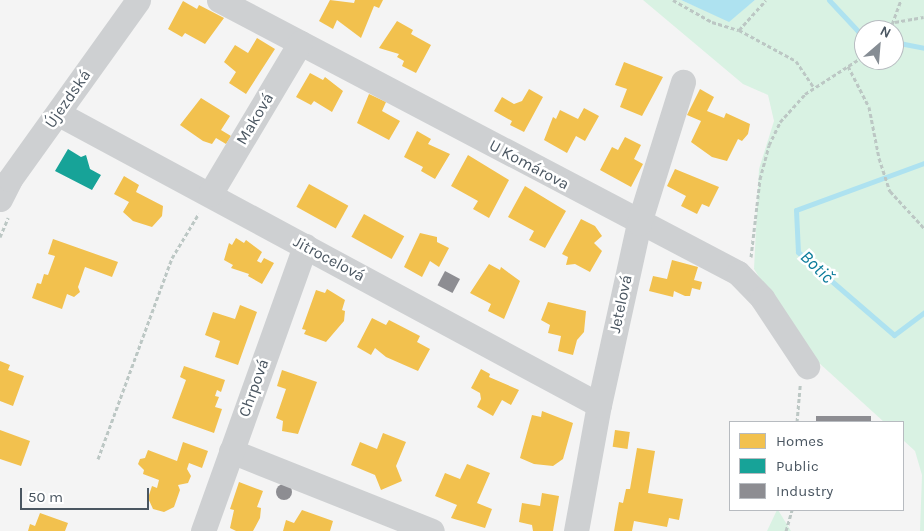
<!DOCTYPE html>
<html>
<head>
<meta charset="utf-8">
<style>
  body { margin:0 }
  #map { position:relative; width:924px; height:531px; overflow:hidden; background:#f4f4f4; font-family:Karla,sans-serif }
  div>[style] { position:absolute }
  .green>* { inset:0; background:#d9f2e3 }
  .water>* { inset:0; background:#aee2f0 }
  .homes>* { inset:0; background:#f2c14e; transform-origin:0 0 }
  .public>* { inset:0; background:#17a398 }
  .industry>* { inset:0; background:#8d8d92; transform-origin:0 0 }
  .round { border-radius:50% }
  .stream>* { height:5px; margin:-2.5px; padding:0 2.5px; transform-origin:2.5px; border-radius:2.5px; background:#aee2f0 }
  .path>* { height:3px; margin-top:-1.5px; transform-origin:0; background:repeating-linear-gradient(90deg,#bcc7c4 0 4px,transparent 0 6.5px) }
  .minor>* { height:25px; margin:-12.5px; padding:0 12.5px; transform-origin:12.5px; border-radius:12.5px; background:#ced0d2 }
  span { translate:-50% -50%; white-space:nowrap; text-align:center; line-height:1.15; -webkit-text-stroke:5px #fff; paint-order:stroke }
  .street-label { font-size:16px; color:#4a5661 }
  .water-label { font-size:18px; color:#0c7c9b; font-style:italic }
  .legend { position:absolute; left:729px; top:421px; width:175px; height:90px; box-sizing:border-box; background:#fff; border:1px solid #b7bbc0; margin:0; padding:6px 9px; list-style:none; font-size:15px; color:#4a5661 }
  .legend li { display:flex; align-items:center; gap:10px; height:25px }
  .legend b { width:25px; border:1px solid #b7bbc0 }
  .north { position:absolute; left:854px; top:20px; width:50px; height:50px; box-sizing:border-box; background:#fff; border:1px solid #b7bbc0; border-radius:50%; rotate:27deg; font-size:14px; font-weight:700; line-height:20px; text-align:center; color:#4a5661 }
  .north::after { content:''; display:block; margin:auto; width:18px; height:22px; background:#868d94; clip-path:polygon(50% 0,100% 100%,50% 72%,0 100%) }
  .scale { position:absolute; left:20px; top:488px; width:129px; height:22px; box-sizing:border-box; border:2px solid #4a5661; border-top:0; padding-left:6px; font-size:15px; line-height:18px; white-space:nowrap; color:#4a5661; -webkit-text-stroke:4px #fff; paint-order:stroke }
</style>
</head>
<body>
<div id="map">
  <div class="green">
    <div style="clip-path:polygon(evenodd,643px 0,681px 0,729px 21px,755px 0,924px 0,924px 531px,920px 531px,922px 475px,915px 451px,903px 440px,903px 422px,884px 422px,807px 352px,754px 269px,759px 169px,774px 121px,768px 95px,743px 84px,643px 0,864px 30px,894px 30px,894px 60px,864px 60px,864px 30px)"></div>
    <div style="clip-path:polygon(777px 510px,778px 510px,791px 531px,767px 531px)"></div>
  </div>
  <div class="water">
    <div style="clip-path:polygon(681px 0,755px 0,729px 22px)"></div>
  </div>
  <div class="homes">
    <div style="clip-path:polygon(330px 0,354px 3px,355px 0,383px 0,379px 8px,374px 6px,361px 38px,337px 20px,333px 29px,319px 21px)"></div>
    <div style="clip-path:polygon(183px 1px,197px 9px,199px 5px,224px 18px,205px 44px,185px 33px,182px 37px,168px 29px)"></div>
    <div style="clip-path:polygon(397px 21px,413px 30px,411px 34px,431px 45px,416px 73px,402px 66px,404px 61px,397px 57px,399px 54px,379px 48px)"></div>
    <div style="clip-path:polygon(257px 38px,275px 49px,246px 94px,229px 83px,236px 72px,224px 62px,235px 45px,248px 53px)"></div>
    <div style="clip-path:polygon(624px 62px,663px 77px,642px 116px,620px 107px,627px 89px,615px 85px)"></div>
    <div style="clip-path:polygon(310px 73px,323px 80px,325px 77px,343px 91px,332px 112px,314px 101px,311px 105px,296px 97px)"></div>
    <div style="clip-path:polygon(529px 89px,543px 97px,524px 132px,510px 125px,512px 121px,494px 111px,502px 97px,514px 104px,522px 101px)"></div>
    <div style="clip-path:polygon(700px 89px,714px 97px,707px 111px,724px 118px,726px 113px,750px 124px,748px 134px,742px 141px,738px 139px,727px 161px,712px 157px,691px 142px,701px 121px,687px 115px)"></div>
    <div style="clip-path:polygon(369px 94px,386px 102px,382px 111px,400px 121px,389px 140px,357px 123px)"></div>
    <div style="clip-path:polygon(201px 98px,230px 116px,221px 130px,231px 136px,226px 144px,216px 138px,212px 144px,203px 141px,180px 125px)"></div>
    <div style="clip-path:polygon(584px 108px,599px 116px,585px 141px,576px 136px,567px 153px,544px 140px,553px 117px,556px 119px,560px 110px,578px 119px)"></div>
    <div style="clip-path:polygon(417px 131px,431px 139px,428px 144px,450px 154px,435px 179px,421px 171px,423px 167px,404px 157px)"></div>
    <div style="clip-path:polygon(625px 137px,641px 145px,634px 159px,643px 164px,631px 187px,600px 170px,612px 147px,618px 150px)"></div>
    <div style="clip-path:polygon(468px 155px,509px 180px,489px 218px,473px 209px,478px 201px,451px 186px)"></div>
    <div style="clip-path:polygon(675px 169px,719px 187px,709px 207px,702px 204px,697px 214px,681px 206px,686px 196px,667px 186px)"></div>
    <div style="clip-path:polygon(124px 176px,139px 185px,136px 192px,163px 206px,162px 216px,152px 227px,133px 221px,123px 212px,129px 202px,114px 194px)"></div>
    <div style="left:309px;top:184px;width:45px;height:26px;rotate:29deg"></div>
    <div style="clip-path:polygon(525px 186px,566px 211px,545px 248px,529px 240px,534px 231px,508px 217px)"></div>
    <div style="left:364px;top:214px;width:46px;height:26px;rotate:29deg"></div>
    <div style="clip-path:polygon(581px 219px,595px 226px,602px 236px,594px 243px,602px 251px,590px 272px,575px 264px,566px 265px,568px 257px,562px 254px)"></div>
    <div style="clip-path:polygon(420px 233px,437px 237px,437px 242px,449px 248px,439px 267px,430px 261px,422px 277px,404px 267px)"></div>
    <div style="clip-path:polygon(236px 238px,244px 243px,246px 240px,262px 252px,257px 261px,261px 263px,264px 258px,274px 263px,262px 284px,248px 276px,249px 274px,231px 268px,233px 265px,224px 260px,229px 243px,232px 245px)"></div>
    <div style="clip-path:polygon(53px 239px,118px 262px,112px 277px,85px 267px,78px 287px,80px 292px,74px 297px,67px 294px,62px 309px,32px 298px,37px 283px,41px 284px,44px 274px,48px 275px,55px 256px,48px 254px)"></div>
    <div style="clip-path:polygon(672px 260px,698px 267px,694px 280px,702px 282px,700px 290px,692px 288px,690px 296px,685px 296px,674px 291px,673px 297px,649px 291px,653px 276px,667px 279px)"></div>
    <div style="clip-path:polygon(489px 264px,500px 270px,501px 267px,520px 281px,504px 319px,488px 311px,491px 304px,470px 293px)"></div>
    <div style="clip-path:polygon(327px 289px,345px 300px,342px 310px,345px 311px,344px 321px,326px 342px,304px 334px,306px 330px,302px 329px,316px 290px,325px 293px)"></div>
    <div style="clip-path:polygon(548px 302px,586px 311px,584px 332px,577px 340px,573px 355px,558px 351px,561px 336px,548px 333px,550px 325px,541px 320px)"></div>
    <div style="clip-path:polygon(240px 305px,257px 312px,238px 365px,215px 357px,220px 341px,205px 335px,213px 312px,235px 319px)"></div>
    <div style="clip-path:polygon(372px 318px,386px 325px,389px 320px,420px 336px,417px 342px,430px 349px,418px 371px,386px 357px,375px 348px,371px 355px,357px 347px)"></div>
    <div style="clip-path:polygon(0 361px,10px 365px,8px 370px,24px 376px,13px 406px,0 401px)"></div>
    <div style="clip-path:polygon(184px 366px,225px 380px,221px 392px,217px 390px,215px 396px,219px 397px,215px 407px,222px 409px,214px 433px,172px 418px,186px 380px,180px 377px)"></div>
    <div style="clip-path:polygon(481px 369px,490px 374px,489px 377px,519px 390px,511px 405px,502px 400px,493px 416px,477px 407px,481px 399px,480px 393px,471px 388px)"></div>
    <div style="clip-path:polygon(282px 370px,317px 382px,298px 434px,282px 431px,283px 421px,276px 418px,286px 389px,277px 386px)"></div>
    <div style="clip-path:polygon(542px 411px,573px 423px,563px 459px,553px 466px,534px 464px,520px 458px,532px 415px,541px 417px)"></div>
    <div style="clip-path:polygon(0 430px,30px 441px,21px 466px,0 459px)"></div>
    <div style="left:615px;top:430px;width:15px;height:17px;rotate:8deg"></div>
    <div style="clip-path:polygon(383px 433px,406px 442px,396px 466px,402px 481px,381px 490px,375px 475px,351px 465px,360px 442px,377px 449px)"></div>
    <div style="clip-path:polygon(183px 442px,208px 451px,202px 468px,189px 463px,187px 469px,191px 476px,188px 483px,178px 485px,180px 490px,174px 507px,164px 512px,153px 509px,148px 498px,152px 486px,157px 488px,159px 480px,143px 474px,144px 470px,138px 464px,140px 459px,145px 458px,148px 450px,177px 461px)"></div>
    <div style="clip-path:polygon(637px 448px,655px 451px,648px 493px,683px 499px,679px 520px,669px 518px,667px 527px,634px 521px,632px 531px,614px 531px,619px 502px,623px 503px,626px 489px,630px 489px)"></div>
    <div style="clip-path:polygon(467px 464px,490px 473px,477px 503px,492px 509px,485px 528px,451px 518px,457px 505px,435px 496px,445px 473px,460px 479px)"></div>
    <div style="clip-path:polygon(239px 482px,263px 491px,257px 507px,261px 508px,260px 518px,253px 531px,236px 531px,230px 528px,234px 510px,230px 509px)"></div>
    <div style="clip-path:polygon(542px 493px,559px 496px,553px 531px,533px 531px,532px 525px,519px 522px,522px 503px,540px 506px)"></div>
    <div style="clip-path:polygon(302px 510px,333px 521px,330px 531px,283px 531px,286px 520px,294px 523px)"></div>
    <div style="clip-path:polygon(40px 513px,68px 523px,65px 531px,28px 531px,30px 524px,35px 526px)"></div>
  </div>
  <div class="public">
    <div style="clip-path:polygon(68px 149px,81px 157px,86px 155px,90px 169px,101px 175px,92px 190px,55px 171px)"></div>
  </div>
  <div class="industry">
    <div style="left:445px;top:271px;width:17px;height:16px;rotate:28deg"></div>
    <div style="left:816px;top:416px;width:55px;height:6px"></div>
    <div class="round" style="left:276px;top:484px;width:16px;height:16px"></div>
  </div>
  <div class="stream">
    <div style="left:829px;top:0;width:42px;rotate:46.9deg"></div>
    <div style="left:858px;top:31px;width:6px;rotate:18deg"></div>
    <div style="left:894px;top:42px;width:31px;rotate:11deg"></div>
    <div style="left:924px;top:163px;width:136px;rotate:159.8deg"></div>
    <div style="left:796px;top:210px;width:42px;rotate:87.3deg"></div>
    <div style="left:798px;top:252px;width:127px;rotate:40.8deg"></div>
    <div style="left:894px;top:335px;width:38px;rotate:-37deg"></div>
  </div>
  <div class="path">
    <div style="left:673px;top:0;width:45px;rotate:29.4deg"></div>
    <div style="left:712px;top:22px;width:28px;rotate:17deg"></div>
    <div style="left:739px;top:30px;width:65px;rotate:28.5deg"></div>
    <div style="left:796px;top:61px;width:32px;rotate:56deg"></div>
    <div style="left:895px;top:22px;width:29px;rotate:-10deg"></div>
    <div style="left:739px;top:30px;width:40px;rotate:-48deg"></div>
    <div style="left:890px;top:30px;width:32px;rotate:-70deg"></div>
    <div style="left:848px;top:66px;width:46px;rotate:62.9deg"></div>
    <div style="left:869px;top:107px;width:52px;rotate:78.9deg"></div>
    <div style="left:879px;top:158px;width:35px;rotate:72deg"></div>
    <div style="left:890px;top:191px;width:50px;rotate:47.4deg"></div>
    <div style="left:0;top:237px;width:21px;rotate:-67deg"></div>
    <div style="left:751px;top:257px;width:79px;rotate:-83.4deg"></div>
    <div style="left:760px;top:179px;width:35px;rotate:-75deg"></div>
    <div style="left:769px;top:145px;width:25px;rotate:-64deg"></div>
    <div style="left:780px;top:122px;width:38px;rotate:-48deg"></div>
    <div style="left:805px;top:94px;width:70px;rotate:-32.8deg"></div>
    <div style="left:797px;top:422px;width:37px;rotate:-85deg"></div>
    <div style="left:98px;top:459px;width:214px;rotate:-69.8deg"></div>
    <div style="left:172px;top:258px;width:52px;rotate:-59deg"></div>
    <div style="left:786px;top:531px;width:22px;rotate:-74deg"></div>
  </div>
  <div class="minor">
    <div style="left:219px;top:0;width:586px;rotate:27.74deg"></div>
    <div style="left:738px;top:273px;width:35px;rotate:46deg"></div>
    <div style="left:762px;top:298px;width:82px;rotate:56.5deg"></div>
    <div style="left:59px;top:114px;width:613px;rotate:28.32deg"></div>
    <div style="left:210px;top:194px;width:176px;rotate:-59.2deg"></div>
    <div style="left:0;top:199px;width:22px;rotate:-63deg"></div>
    <div style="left:10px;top:179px;width:220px;rotate:-54.4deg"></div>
    <div style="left:231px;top:451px;width:216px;rotate:21.7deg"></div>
    <div style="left:203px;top:531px;width:303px;rotate:-70.3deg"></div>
    <div style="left:576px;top:531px;width:128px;rotate:-79.7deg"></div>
    <div style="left:599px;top:405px;width:186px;rotate:-77.6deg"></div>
    <div style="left:639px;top:223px;width:148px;rotate:-72.7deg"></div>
  </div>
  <div class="street-label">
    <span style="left:68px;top:99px;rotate:-55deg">Újezdská</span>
    <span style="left:255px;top:119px;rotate:-59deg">Maková</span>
    <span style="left:529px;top:165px;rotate:28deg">U Komárova</span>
    <span style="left:329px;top:259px;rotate:28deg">Jitrocelová</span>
    <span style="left:621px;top:304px;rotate:-78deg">Jetelová</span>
    <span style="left:254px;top:388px;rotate:-70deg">Chrpová</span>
  </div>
  <div class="water-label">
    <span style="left:817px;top:267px;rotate:44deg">Botič</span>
  </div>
  <ul class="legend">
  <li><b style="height:14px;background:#f2c14e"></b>Homes</li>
  <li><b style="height:14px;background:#17a398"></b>Public</li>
  <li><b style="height:14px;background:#8d8d92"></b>Industry</li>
  </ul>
  <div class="north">N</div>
  <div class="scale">50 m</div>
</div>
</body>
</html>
